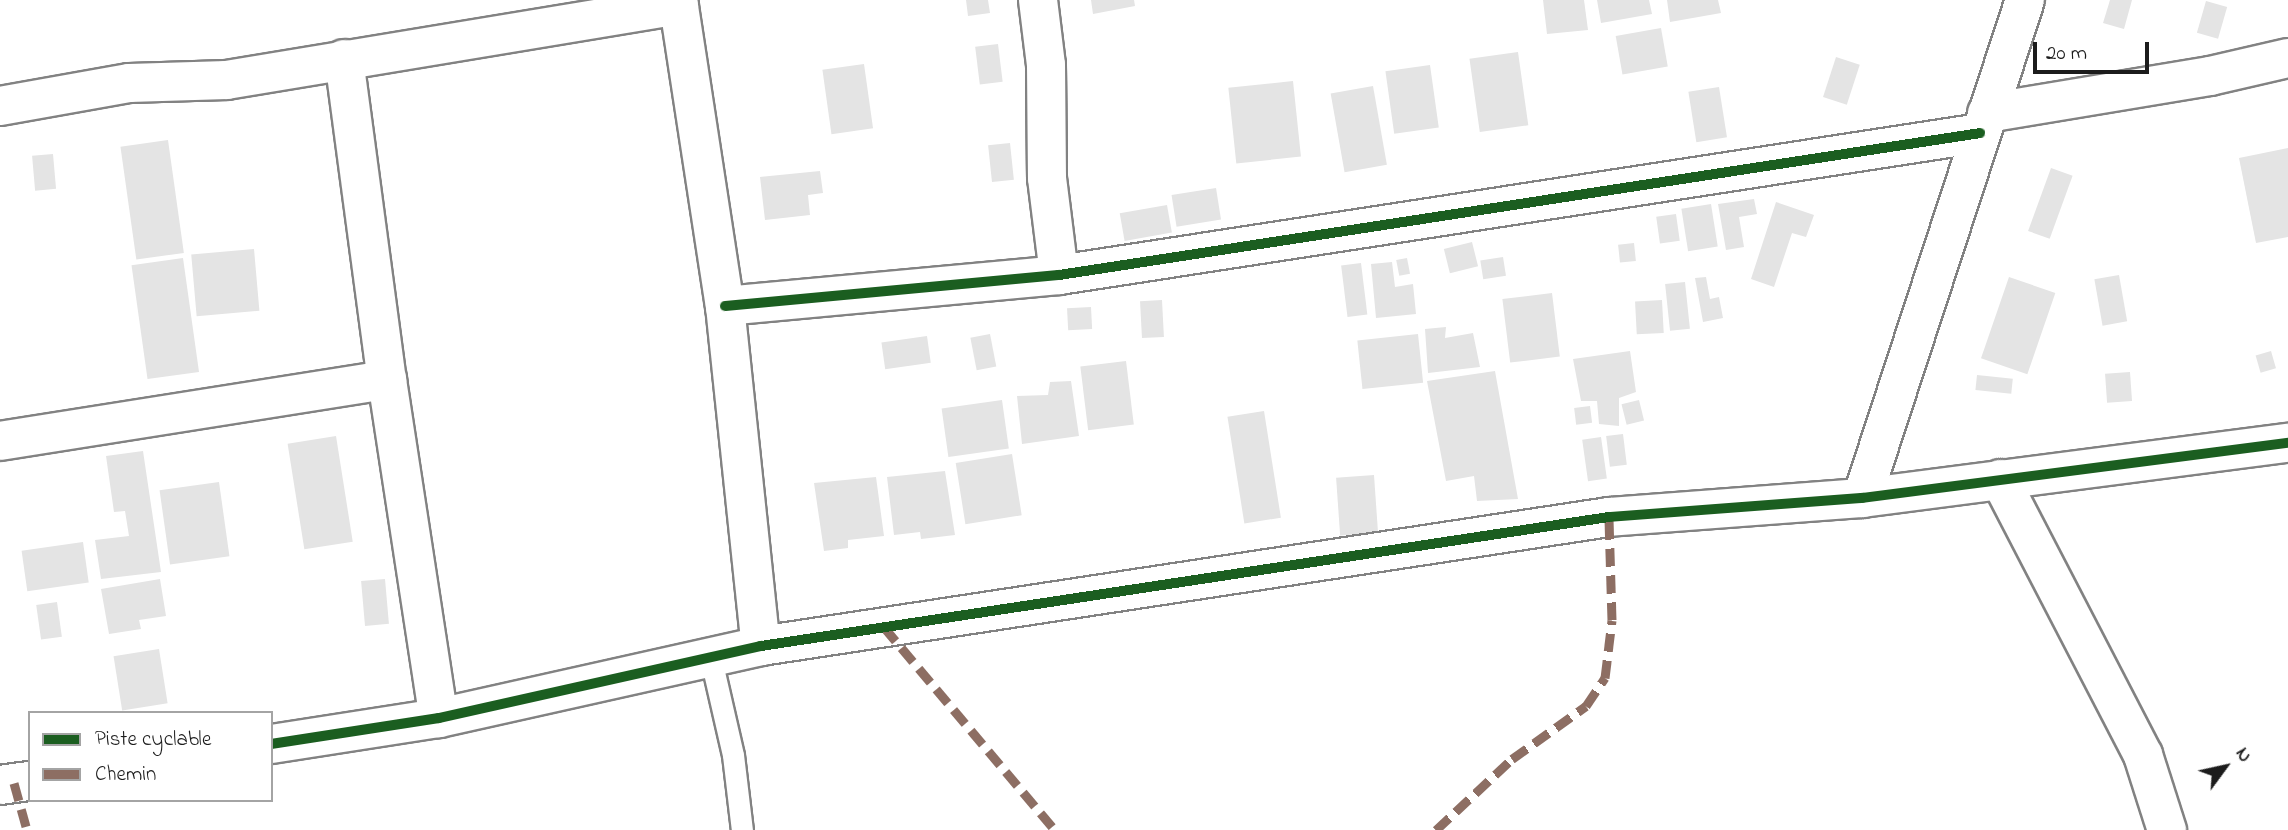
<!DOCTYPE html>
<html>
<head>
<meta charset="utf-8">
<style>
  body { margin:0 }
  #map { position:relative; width:2288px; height:830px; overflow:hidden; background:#fff; font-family:"Indie Flower",sans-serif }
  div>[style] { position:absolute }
  .building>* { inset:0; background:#e4e4e4; transform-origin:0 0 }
  .roads { filter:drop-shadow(2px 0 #828282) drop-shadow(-2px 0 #828282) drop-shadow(0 2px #828282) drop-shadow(0 -2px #828282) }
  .service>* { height:21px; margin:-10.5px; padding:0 10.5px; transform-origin:10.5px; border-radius:10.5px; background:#fff }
  .minor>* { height:38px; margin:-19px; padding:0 19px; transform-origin:19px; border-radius:19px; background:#fff }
  .quiet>* { height:9px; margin-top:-4.5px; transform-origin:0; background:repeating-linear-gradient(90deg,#8d6e63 0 18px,transparent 0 27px) }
  .cycleway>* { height:10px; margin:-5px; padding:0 5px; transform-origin:5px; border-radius:5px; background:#1b5e20 }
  span { translate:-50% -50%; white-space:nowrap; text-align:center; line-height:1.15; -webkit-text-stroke:5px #fff; paint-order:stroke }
  .legend { position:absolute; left:28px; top:711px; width:245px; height:91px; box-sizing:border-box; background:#fff; border:2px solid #a4a4a4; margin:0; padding:9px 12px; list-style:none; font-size:21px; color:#1c1c1c }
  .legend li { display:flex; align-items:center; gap:14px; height:35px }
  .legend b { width:35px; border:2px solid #a4a4a4 }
  .north { position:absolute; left:2190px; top:732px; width:70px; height:70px; -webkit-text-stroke:5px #fff; paint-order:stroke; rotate:57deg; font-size:19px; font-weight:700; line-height:28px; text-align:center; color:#1c1c1c }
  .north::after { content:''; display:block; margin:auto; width:24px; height:32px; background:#1c1c1c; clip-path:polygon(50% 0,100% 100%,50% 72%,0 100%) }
  .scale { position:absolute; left:2033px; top:42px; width:116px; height:32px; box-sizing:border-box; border:4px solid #1c1c1c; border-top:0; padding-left:9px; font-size:21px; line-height:24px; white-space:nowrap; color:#1c1c1c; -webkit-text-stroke:5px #fff; paint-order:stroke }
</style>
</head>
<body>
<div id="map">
  <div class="building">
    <div style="clip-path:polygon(966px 0,988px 0,990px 13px,968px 16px)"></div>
    <div style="clip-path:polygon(1091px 0,1134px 0,1135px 6px,1093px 14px)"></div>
    <div style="clip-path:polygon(1543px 0,1584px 0,1588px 30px,1547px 34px)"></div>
    <div style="clip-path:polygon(1597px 0,1649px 0,1652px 14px,1601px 23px)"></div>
    <div style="clip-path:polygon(1667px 0,1718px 0,1721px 13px,1670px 22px)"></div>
    <div style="clip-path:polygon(2110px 0,2132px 0,2124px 29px,2103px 23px)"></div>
    <div style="left:2206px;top:1px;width:22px;height:33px;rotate:16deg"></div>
    <div style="left:1661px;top:28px;width:39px;height:46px;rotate:80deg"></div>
    <div style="left:998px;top:44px;width:38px;height:23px;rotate:83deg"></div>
    <div style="left:1518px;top:52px;width:74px;height:49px;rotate:82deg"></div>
    <div style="left:1836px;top:57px;width:25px;height:42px;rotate:18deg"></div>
    <div style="left:864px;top:64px;width:65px;height:42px;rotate:82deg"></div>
    <div style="left:1430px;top:65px;width:63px;height:45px;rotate:82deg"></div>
    <div style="left:1293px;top:81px;width:76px;height:65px;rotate:84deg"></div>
    <div style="left:1373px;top:86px;width:80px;height:43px;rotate:80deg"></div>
    <div style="left:1719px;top:87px;width:51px;height:31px;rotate:81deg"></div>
    <div style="left:168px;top:140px;width:114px;height:48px;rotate:82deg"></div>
    <div style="left:1010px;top:143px;width:37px;height:22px;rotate:84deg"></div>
    <div style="clip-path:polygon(2288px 148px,2288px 237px,2256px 243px,2239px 158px)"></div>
    <div style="left:53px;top:154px;width:35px;height:21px;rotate:85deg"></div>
    <div style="left:2051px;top:168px;width:23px;height:67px;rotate:20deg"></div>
    <div style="clip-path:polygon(820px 171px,823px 193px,808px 195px,810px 215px,765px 220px,760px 177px)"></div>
    <div style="left:1216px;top:188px;width:32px;height:45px;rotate:81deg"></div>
    <div style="clip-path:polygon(1754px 199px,1757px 214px,1739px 217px,1744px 247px,1726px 250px,1718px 204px)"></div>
    <div style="clip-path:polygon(1776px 202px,1814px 215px,1806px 237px,1792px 233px,1774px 287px,1751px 279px)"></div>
    <div style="left:1711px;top:204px;width:43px;height:30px;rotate:81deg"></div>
    <div style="left:1167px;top:205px;width:28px;height:48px;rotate:80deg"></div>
    <div style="left:1676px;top:214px;width:27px;height:20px;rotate:82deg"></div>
    <div style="left:1472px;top:242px;width:25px;height:29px;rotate:76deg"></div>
    <div style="left:1634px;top:243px;width:18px;height:16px;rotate:84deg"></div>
    <div style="left:254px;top:249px;width:62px;height:63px;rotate:85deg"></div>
    <div style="left:1503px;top:257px;width:19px;height:23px;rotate:81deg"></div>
    <div style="left:183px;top:258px;width:115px;height:52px;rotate:82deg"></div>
    <div style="left:1407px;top:258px;width:16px;height:11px;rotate:79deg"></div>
    <div style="clip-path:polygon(1392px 262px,1395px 287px,1413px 284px,1416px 314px,1376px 318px,1371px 264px)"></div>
    <div style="left:1361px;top:263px;width:52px;height:20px;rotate:83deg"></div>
    <div style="left:2119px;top:275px;width:47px;height:25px;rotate:80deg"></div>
    <div style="clip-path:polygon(1706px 277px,1710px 299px,1719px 297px,1723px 318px,1703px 322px,1695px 278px)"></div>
    <div style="left:2009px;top:277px;width:49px;height:86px;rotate:19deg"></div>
    <div style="left:1685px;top:282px;width:47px;height:20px;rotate:84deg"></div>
    <div style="left:1552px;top:293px;width:64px;height:50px;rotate:83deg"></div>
    <div style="left:1162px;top:300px;width:37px;height:22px;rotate:87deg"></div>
    <div style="left:1662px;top:300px;width:33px;height:27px;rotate:87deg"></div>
    <div style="left:1091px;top:307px;width:22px;height:24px;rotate:87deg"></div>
    <div style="clip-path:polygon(1446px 327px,1445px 338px,1473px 333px,1480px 367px,1428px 373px,1425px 329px)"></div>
    <div style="left:990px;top:334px;width:33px;height:20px;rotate:79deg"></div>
    <div style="left:1418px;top:334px;width:49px;height:61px;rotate:84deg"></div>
    <div style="left:927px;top:336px;width:27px;height:46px;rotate:82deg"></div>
    <div style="clip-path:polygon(1630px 351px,1636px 392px,1619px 398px,1619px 426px,1599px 424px,1597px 401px,1581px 401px,1573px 359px)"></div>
    <div style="left:2271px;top:351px;width:18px;height:16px;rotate:74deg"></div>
    <div style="left:1126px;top:361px;width:64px;height:46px;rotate:83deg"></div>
    <div style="clip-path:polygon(1495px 371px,1518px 499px,1477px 501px,1474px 476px,1446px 481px,1427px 381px)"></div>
    <div style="left:2130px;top:372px;width:29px;height:25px;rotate:86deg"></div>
    <div style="left:1977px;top:375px;width:36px;height:15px;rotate:6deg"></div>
    <div style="clip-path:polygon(1071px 381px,1079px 436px,1022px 444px,1017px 396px,1048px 395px,1050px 382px)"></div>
    <div style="left:1002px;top:400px;width:49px;height:61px;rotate:82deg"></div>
    <div style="left:1639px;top:400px;width:21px;height:18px;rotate:76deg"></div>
    <div style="left:1590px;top:406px;width:17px;height:16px;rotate:83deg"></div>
    <div style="left:1264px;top:411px;width:108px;height:37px;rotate:81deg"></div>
    <div style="left:1623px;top:434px;width:31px;height:17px;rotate:83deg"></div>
    <div style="left:336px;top:436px;width:107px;height:49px;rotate:81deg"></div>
    <div style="left:1601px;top:437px;width:42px;height:19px;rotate:82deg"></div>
    <div style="clip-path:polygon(143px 451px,161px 572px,101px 579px,95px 540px,129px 536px,125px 511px,114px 512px,106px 456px)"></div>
    <div style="left:1012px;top:454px;width:62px;height:57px;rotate:81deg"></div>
    <div style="clip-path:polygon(945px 471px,955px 535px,921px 539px,920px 532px,894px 535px,887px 477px)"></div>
    <div style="left:1374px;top:475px;width:58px;height:38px;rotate:86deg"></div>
    <div style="clip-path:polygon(876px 477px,884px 536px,848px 540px,848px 548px,824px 551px,814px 483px)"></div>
    <div style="left:219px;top:482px;width:75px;height:60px;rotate:82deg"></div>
    <div style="left:83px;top:542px;width:41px;height:62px;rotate:82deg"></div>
    <div style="clip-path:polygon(160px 579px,166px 616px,139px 620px,141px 629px,109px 634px,101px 589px)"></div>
    <div style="left:385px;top:579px;width:45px;height:24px;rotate:85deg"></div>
    <div style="left:57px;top:602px;width:35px;height:21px;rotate:82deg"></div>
    <div style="left:159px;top:649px;width:55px;height:46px;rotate:81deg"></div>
  </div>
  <div class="roads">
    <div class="service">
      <div style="left:711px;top:659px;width:98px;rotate:77.1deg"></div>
      <div style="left:733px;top:755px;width:76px;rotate:83.2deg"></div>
    </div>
    <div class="minor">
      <div style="left:678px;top:0;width:310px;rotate:81.3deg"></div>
      <div style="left:725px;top:306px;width:342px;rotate:84deg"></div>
      <div style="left:1038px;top:0;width:65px;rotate:83deg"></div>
      <div style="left:1046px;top:65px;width:113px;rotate:89.5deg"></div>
      <div style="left:1047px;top:178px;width:98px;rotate:82.9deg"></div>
      <div style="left:344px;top:59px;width:324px;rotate:82.4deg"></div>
      <div style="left:0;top:106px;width:131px;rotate:-10.1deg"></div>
      <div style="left:129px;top:83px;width:98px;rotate:-1.8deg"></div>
      <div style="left:227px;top:80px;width:458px;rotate:-9.4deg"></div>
      <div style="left:1987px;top:113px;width:226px;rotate:-9.4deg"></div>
      <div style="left:2210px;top:76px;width:80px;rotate:-13deg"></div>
      <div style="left:725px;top:306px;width:335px;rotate:-5.3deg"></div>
      <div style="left:1059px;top:275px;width:932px;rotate:-8.76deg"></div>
      <div style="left:0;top:441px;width:392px;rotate:-9deg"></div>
      <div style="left:387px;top:380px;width:342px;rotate:81.3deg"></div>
      <div style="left:2000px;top:479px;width:311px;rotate:62.6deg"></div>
      <div style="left:2143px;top:755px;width:79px;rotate:72.3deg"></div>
      <div style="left:1862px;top:498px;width:524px;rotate:-71.88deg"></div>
      <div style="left:271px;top:744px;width:170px;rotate:-8.8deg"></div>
      <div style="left:439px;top:718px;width:330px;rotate:-12.6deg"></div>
      <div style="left:761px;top:646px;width:858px;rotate:-8.65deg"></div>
      <div style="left:1609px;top:517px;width:254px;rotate:-4.3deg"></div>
      <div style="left:1862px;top:498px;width:430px;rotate:-7.4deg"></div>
      <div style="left:0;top:785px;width:30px;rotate:-8deg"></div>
    </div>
  </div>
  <div class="quiet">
    <div style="left:884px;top:627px;width:265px;rotate:49.9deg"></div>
    <div style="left:14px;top:783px;width:49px;rotate:74.5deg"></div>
    <div style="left:1436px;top:830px;width:104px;rotate:-43.1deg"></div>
    <div style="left:1512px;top:759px;width:91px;rotate:-35.6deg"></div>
    <div style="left:1586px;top:706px;width:34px;rotate:-56deg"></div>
    <div style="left:1605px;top:678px;width:58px;rotate:-83.1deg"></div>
    <div style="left:1612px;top:620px;width:103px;rotate:-91.7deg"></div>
  </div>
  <div class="cycleway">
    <div style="left:725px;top:306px;width:335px;rotate:-5.3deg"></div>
    <div style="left:1059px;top:275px;width:932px;rotate:-8.76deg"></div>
    <div style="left:271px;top:744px;width:170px;rotate:-8.8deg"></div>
    <div style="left:439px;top:718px;width:330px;rotate:-12.6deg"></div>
    <div style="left:761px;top:646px;width:858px;rotate:-8.65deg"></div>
    <div style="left:1609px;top:517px;width:254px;rotate:-4.3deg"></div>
    <div style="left:1862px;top:498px;width:430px;rotate:-7.4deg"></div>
  </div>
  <ul class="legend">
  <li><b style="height:9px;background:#1b5e20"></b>Piste cyclable</li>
  <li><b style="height:9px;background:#8d6e63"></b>Chemin</li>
  </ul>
  <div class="north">N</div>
  <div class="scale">20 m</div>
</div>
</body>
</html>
